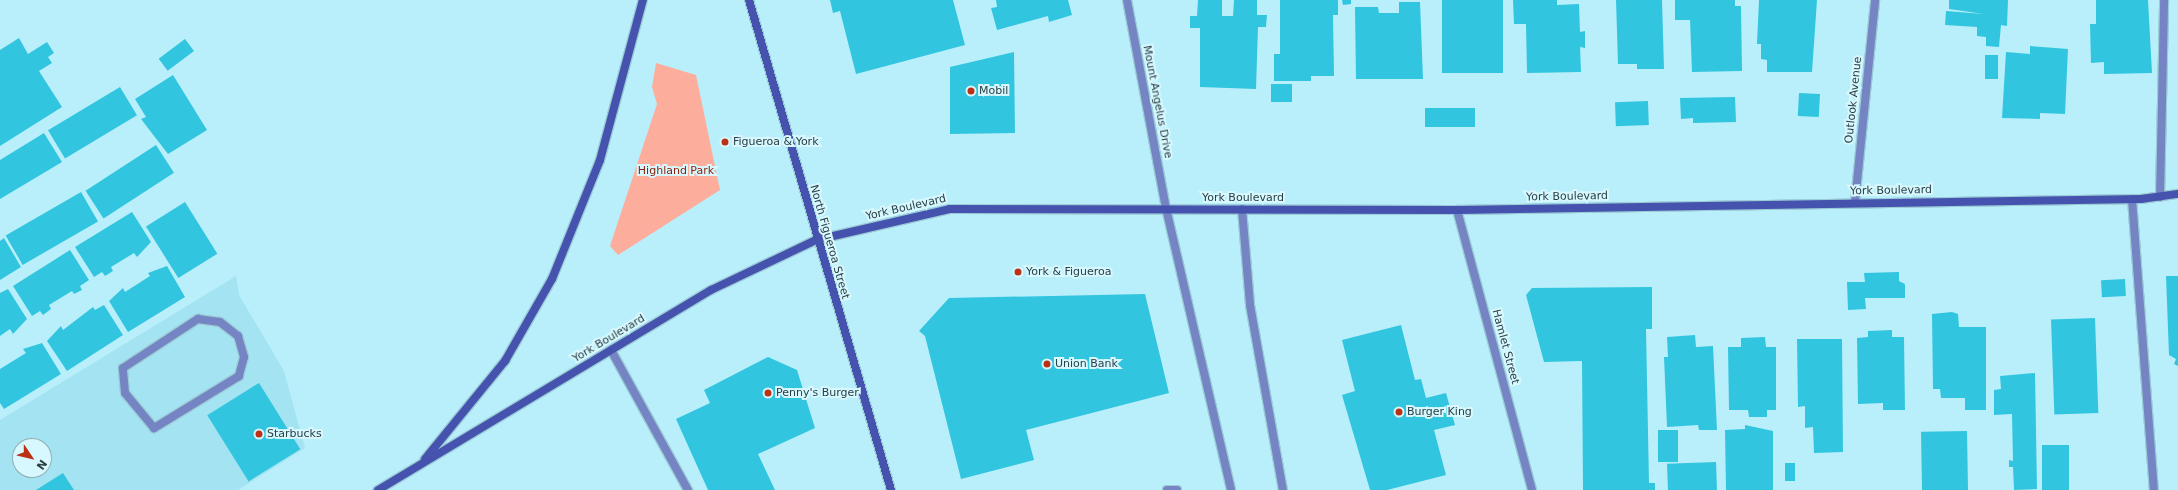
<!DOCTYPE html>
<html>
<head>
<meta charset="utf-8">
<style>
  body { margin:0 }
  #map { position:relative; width:2178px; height:490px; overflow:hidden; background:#b9effb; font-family:"DejaVu Sans",sans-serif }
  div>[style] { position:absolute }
  .built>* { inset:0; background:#a4e3f1 }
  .green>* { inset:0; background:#fcad9c }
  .building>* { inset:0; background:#32c5e0; transform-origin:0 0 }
  .roads { filter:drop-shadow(1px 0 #9cccd7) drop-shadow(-1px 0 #9cccd7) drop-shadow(0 1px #9cccd7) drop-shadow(0 -1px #9cccd7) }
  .service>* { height:8px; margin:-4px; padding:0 4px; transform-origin:4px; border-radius:4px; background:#7584c3 }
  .minor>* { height:8px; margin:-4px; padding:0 4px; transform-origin:4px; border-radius:4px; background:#7584c3 }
  .secondary>* { height:8px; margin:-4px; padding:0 4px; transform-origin:4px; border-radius:4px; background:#4553ae }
  .dots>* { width:11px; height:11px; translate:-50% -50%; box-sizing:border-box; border:2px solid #d8f8ff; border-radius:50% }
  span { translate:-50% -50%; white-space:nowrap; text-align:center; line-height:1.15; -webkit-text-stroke:4px #d8f8ff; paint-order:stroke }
  .poi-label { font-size:11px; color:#2a4045 }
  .left { translate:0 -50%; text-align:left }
  .street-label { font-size:11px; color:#2a4045 }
  .park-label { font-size:11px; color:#8a1e06 }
  .north { position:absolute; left:12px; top:438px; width:40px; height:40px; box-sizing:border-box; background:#d8f8ff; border:1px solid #92aeb5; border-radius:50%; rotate:125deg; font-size:11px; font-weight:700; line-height:16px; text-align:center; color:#2a4045 }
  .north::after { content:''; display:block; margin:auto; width:14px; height:18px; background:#bc3114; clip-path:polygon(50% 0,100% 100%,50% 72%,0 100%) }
</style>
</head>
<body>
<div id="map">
  <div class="built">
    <div style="clip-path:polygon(evenodd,236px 276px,239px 295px,284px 371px,305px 448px,238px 490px,0 490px,0 420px,236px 276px,20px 446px,44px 446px,44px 470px,20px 470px,20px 446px)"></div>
  </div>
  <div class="green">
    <div style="clip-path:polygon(656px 63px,696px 75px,720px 190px,618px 255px,610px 246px,657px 104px,652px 87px)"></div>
  </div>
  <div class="building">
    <div style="clip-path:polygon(830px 0,953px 0,965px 45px,856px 74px,840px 11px,833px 13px)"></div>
    <div style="clip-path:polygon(996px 0,1068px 0,1072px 15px,1049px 22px,1048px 16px,997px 30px,991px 8px,997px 7px)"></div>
    <div style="clip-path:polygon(1198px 0,1222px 0,1222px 16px,1233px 16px,1234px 0,1257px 0,1257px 15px,1267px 15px,1266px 27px,1258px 27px,1256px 89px,1200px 87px,1200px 28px,1190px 28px,1190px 16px,1197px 16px)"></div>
    <div style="clip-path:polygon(1280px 0,1338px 0,1338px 15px,1333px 15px,1334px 76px,1311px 76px,1311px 81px,1274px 81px,1274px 54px,1280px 54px)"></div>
    <div style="clip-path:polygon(1342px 0,1351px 0,1351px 4px,1343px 5px)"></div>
    <div style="left:1442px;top:0;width:61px;height:73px"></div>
    <div style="clip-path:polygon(1513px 0,1557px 0,1557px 5px,1579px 4px,1580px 32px,1585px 31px,1585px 48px,1580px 47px,1581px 72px,1527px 73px,1526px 24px,1514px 24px)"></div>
    <div style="clip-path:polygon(1616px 0,1662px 0,1664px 69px,1637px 69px,1637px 64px,1618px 64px)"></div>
    <div style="clip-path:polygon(1675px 0,1735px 0,1735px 6px,1741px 6px,1742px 71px,1692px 72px,1690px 20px,1675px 20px)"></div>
    <div style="clip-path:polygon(1759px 0,1817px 0,1812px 72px,1767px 72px,1767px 60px,1761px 59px,1761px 44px,1757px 44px)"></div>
    <div style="clip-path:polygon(1949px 0,2008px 0,2007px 26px,2001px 25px,1999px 47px,1986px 46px,1986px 37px,1977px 36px,1977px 27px,1945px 25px,1946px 11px,1984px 14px,1949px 9px)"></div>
    <div style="clip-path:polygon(2096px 0,2148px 0,2152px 73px,2104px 74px,2104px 62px,2091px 63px,2090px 24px,2096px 24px)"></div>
    <div style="clip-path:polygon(1399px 2px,1420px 2px,1423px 79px,1356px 79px,1355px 7px,1378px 7px,1379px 13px,1399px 13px)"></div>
    <div style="clip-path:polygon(19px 38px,28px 54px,47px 42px,54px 53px,48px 57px,52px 63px,39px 71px,62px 107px,0 146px,0 50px)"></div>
    <div style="left:185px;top:39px;width:15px;height:33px;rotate:53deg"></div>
    <div style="clip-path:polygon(2030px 46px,2068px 49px,2065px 114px,2040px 113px,2040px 119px,2002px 118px,2006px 52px,2030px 54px)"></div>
    <div style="clip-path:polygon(1014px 52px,1015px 133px,950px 134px,950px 67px)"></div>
    <div style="left:1985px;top:55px;width:13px;height:24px"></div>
    <div style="clip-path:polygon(173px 75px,207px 130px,168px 154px,141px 119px,146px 117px,135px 99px)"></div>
    <div style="left:1271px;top:84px;width:21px;height:18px"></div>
    <div style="left:120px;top:87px;width:33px;height:84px;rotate:59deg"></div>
    <div style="left:1799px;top:93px;width:21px;height:23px;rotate:3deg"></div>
    <div style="clip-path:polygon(1735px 97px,1736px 122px,1693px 123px,1693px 118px,1681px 119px,1680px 98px)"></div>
    <div style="left:1648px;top:101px;width:24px;height:33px;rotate:88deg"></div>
    <div style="left:1425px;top:108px;width:50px;height:19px"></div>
    <div style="clip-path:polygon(44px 133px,62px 162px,0 199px,0 160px)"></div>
    <div style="left:156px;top:145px;width:33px;height:84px;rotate:57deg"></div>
    <div style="left:81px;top:192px;width:34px;height:87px;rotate:60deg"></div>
    <div style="left:185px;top:202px;width:61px;height:46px;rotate:58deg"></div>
    <div style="clip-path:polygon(132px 212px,151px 242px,137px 257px,134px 253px,111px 267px,113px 271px,105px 276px,102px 272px,94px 277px,75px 247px)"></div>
    <div style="clip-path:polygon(4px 238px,21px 267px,0 280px,0 241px)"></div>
    <div style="clip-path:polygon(70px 250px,89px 280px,80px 286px,82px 290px,74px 294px,72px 291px,49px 305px,51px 309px,43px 315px,40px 311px,32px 316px,13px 286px)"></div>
    <div style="clip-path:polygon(167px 266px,185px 297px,128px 332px,109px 301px,123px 288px,125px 292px,150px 276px,148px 273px)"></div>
    <div style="clip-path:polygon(1899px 272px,1899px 281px,1905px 284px,1905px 298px,1865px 298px,1866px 309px,1848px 310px,1847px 282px,1865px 282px,1864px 273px)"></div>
    <div style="clip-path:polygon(2166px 276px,2178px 276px,2178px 366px,2174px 364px,2176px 359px,2169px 355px)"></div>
    <div style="left:2125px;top:279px;width:17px;height:24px;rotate:87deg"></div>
    <div style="clip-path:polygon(1652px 287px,1652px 329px,1646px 329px,1649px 483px,1655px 483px,1655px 490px,1583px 490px,1582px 361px,1544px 362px,1526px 295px,1532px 288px)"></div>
    <div style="clip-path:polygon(8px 289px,27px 319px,13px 334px,10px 329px,0 336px,0 293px)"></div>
    <div style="clip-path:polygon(1145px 294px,1169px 393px,1026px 430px,1034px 460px,961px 479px,925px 336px,919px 331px,949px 298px)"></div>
    <div style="clip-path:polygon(104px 305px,123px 335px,67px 371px,47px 341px,61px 326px,63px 330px,93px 307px,95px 310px)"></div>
    <div style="clip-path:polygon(1952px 312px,1958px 314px,1959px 327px,1986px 327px,1986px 410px,1965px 410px,1965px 398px,1941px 398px,1940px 389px,1933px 389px,1932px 314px)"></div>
    <div style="left:2095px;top:318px;width:95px;height:44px;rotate:88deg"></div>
    <div style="clip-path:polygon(1401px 325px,1415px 380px,1421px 379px,1426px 398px,1446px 393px,1455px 425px,1434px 430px,1446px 475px,1387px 490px,1370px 490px,1342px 395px,1355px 391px,1342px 340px)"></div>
    <div style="clip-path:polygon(1892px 330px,1892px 337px,1904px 337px,1905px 410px,1883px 410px,1883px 403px,1858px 404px,1857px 338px,1868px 337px,1868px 331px)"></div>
    <div style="clip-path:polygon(1695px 335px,1696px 347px,1713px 346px,1717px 430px,1699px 430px,1698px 425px,1667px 427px,1664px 357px,1668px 357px,1667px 337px)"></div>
    <div style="clip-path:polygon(1765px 337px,1766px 347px,1776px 347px,1776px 410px,1767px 410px,1767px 417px,1749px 417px,1748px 410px,1729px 410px,1728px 347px,1741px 347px,1741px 338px)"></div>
    <div style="clip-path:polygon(1797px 339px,1842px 339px,1843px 452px,1814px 453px,1813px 427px,1805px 428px,1805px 406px,1798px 407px)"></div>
    <div style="clip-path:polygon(42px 343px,61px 374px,4px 409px,0 403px,0 369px,26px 353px,23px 349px)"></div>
    <div style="clip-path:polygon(768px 357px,797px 370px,815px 428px,758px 454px,775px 490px,708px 490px,676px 419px,710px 403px,704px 390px)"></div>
    <div style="clip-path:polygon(2035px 373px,2037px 489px,2014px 490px,2013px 467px,2009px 467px,2009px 460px,2013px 461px,2012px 414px,1994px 415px,1994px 390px,2001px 389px,2000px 376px)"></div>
    <div style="left:259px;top:383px;width:78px;height:61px;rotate:58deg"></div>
    <div style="clip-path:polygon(1745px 425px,1773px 431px,1773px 490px,1726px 490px,1725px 430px,1745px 429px)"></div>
    <div style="left:1658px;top:430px;width:20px;height:32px"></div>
    <div style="left:1967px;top:431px;width:59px;height:46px;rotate:89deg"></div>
    <div style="left:2042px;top:445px;width:27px;height:45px"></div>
    <div style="left:1716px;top:462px;width:28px;height:49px;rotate:88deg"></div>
    <div style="left:1785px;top:463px;width:10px;height:18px"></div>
    <div style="clip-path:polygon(63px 473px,74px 490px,36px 490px)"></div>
  </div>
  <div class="roads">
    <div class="service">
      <div style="left:2160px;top:197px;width:197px;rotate:-88.8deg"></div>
      <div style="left:2132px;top:199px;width:292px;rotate:85.7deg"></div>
      <div style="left:1166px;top:208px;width:289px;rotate:77deg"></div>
      <div style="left:1242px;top:209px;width:96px;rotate:85.2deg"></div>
      <div style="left:1250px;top:305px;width:188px;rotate:79.9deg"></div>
      <div style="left:198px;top:319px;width:22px;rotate:8deg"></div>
      <div style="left:220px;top:322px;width:23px;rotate:38deg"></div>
      <div style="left:238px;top:336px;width:22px;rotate:74deg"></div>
      <div style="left:244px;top:357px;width:20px;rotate:105deg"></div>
      <div style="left:239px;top:376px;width:100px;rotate:148.5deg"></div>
      <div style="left:154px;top:428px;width:45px;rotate:-129.6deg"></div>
      <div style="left:125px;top:393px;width:25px;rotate:-95deg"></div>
      <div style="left:123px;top:368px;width:90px;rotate:-33.2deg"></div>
      <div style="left:611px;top:350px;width:160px;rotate:61.2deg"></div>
      <div style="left:1167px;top:490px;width:10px"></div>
    </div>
    <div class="minor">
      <div style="left:1127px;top:0;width:212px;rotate:79.4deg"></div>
      <div style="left:1855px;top:202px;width:203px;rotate:-84.3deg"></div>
      <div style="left:1457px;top:210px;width:290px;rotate:75deg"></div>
    </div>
    <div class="secondary">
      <div style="left:749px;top:0;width:510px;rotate:73.84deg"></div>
      <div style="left:425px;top:459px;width:127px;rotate:-50.8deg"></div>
      <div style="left:505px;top:361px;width:95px;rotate:-60.2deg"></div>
      <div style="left:552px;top:279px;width:128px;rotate:-68deg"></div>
      <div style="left:600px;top:160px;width:166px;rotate:-75deg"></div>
      <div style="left:378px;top:490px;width:388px;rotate:-31deg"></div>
      <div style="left:711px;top:290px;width:116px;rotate:-25.5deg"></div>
      <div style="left:816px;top:240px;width:138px;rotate:-13deg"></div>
      <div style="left:950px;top:209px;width:507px;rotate:0.11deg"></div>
      <div style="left:1457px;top:210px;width:684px;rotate:-0.92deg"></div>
      <div style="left:2141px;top:199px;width:37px;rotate:-8deg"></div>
    </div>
  </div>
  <div class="dots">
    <div style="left:971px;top:91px;background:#bc3114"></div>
    <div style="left:725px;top:142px;background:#bc3114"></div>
    <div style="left:1018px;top:272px;background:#bc3114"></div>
    <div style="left:1047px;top:364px;background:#bc3114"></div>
    <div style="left:768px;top:393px;background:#bc3114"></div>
    <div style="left:1399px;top:412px;background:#bc3114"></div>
    <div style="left:259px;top:434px;background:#bc3114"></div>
  </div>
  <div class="poi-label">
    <span class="left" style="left:979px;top:91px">Mobil</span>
    <span class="left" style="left:733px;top:142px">Figueroa &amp; York</span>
    <span class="left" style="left:1026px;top:272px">York &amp; Figueroa</span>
    <span class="left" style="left:1055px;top:364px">Union Bank</span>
    <span class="left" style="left:776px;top:393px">Penny's Burger</span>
    <span class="left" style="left:1407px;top:412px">Burger King</span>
    <span class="left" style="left:267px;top:434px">Starbucks</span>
  </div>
  <div class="street-label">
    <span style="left:1854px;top:100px;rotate:-84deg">Outlook Avenue</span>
    <span style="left:1157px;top:102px;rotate:79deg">Mount Angelus Drive</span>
    <span style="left:1891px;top:191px;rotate:-1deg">York Boulevard</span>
    <span style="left:1567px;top:197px;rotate:-1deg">York Boulevard</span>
    <span style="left:1243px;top:198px">York Boulevard</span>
    <span style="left:906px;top:208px;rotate:-13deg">York Boulevard</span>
    <span style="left:829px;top:242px;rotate:74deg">North Figueroa Street</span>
    <span style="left:609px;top:339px;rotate:-31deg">York Boulevard</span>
    <span style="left:1505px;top:347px;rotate:75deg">Hamlet Street</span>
  </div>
  <div class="park-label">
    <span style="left:676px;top:171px">Highland Park</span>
  </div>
  <div class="north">N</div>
</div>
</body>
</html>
